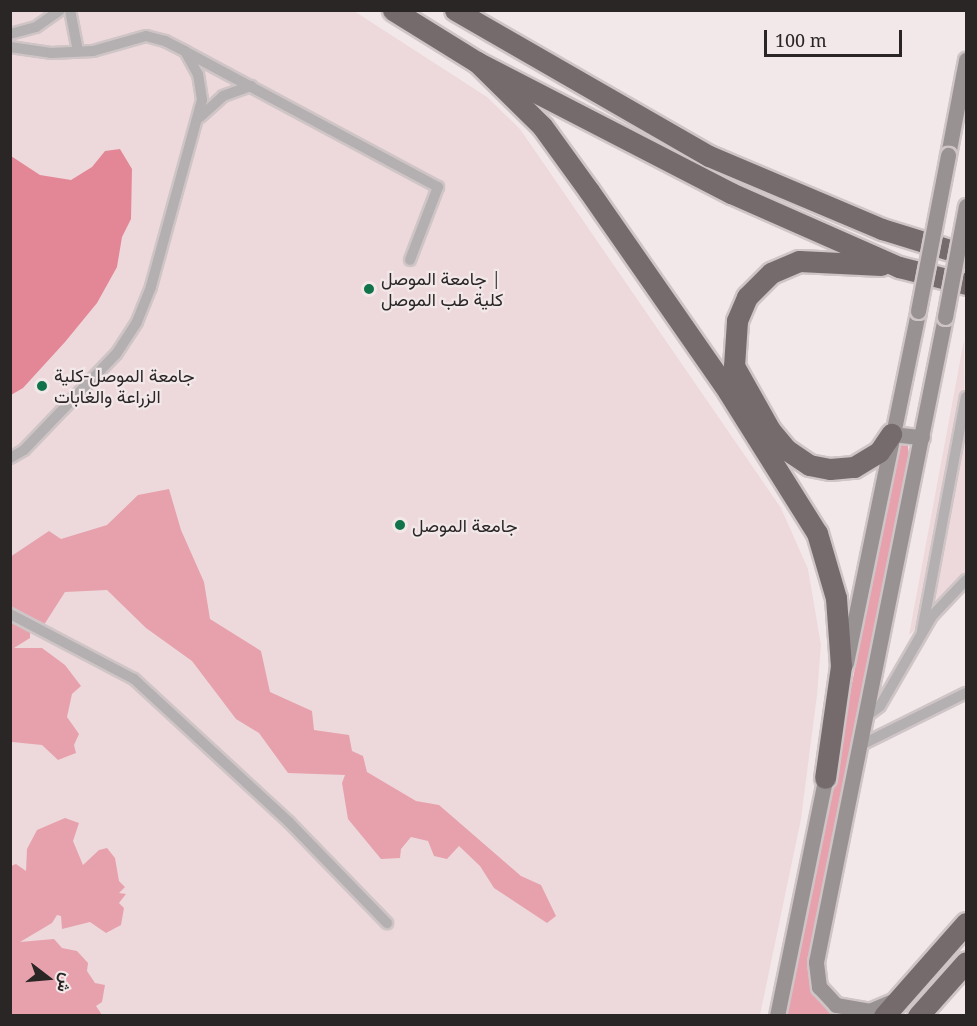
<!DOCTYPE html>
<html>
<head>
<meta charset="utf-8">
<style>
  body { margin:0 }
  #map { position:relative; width:977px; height:1026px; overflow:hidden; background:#f3e8e9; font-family:"Noto Serif",Vazirmatn,serif }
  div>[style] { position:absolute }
  .built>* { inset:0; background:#edd9db }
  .green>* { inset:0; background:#e7a1ac }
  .water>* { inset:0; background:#e38797 }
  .roads { filter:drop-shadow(2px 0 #cfc5c6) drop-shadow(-2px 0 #cfc5c6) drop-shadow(0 2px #cfc5c6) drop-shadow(0 -2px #cfc5c6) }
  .street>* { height:10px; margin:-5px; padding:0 5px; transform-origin:5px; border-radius:5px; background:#b4afb0 }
  .secondary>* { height:15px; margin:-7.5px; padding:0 7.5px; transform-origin:7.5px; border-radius:7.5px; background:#999293 }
  .highway>* { height:21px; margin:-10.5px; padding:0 10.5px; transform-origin:10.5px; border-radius:10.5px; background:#756b6d }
  .bridges { filter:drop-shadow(2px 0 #cfc5c6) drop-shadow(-2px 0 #cfc5c6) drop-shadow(0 2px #cfc5c6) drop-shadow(0 -2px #cfc5c6) }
  .secondary-bridge>* { height:15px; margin:-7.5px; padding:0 7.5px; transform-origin:7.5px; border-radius:7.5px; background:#999293 }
  .dots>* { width:16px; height:16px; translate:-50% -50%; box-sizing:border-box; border:3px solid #f3e8e9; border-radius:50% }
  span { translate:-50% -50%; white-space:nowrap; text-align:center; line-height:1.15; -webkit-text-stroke:4.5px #f3e8e9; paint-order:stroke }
  .poi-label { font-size:18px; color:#2a2626 }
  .left { translate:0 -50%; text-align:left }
  .frame { position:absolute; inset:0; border:12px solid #2a2626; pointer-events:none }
  .north { position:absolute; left:18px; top:948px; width:60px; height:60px; -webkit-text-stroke:4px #f3e8e9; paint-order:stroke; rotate:106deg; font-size:16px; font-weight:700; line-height:24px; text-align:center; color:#2a2626 }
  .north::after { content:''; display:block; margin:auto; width:21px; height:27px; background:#2a2626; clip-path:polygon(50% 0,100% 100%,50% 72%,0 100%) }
  .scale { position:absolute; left:764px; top:30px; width:138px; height:27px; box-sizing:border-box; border:3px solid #2a2626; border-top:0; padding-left:8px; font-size:18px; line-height:21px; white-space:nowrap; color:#2a2626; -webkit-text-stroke:4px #f3e8e9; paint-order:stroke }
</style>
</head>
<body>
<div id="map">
  <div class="built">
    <div style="clip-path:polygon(10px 11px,354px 11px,487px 97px,520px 129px,781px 508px,808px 569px,821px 645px,817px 695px,801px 819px,760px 1015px,11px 1015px)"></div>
    <div style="clip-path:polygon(964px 340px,966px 588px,909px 635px)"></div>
  </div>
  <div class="green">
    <div style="clip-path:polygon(903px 442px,908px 446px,909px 455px,808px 960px,808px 973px,815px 990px,846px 1015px,787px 1016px,897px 453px)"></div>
    <div style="clip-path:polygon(169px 489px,181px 530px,204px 582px,210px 619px,261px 651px,270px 692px,312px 711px,314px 730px,349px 735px,352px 751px,363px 756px,367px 772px,416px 801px,439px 805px,521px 876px,541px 885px,556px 916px,547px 923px,494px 888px,480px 866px,459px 846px,447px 859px,434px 856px,428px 841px,411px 837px,401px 849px,400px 858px,381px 859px,348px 819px,342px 783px,345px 775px,288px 773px,259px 733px,236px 719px,192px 661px,146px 628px,107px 590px,65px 592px,42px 628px,30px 623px,30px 638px,14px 648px,42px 648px,65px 665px,81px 686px,72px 694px,67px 717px,79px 734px,74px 745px,76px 753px,58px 760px,42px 745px,12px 742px,11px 619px,29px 621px,23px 613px,11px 611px,10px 557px,49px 531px,61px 539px,107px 525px,138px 495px)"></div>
    <div style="clip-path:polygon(65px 818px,79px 823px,73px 841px,83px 865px,99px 850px,107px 848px,115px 858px,119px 881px,125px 887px,119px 893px,126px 894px,119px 903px,124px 908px,121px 925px,106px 933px,90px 922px,62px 929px,61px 916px,57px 915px,52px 923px,20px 942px,54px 939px,62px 948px,77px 951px,88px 963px,87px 971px,95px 983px,105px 985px,102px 1002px,96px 1006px,102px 1015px,11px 1015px,11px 866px,16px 864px,26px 871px,27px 849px,37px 830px)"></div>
  </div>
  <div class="water">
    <div style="clip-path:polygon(120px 149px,132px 169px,131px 219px,122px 237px,117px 267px,97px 303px,65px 342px,23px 388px,11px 395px,11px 156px,40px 175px,71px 180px,92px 167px,105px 151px)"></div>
  </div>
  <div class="roads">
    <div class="street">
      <div style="left:70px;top:10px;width:42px;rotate:79deg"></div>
      <div style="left:10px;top:34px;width:27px;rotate:-15deg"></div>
      <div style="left:36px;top:27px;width:29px;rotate:-35deg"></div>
      <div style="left:10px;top:47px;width:41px;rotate:8.3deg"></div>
      <div style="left:51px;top:53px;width:42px;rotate:-2.7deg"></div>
      <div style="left:93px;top:51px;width:55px;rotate:-15.8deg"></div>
      <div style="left:146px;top:36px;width:20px;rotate:15deg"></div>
      <div style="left:165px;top:41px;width:22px;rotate:27deg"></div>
      <div style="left:185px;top:51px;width:26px;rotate:61deg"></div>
      <div style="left:198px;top:74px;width:26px;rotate:81deg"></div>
      <div style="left:202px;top:100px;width:194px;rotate:105.3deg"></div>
      <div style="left:151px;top:287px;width:38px;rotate:112deg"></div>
      <div style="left:137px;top:322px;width:38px;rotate:123deg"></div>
      <div style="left:116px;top:354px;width:133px;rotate:133.8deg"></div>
      <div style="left:24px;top:450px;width:16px;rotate:150deg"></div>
      <div style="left:186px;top:52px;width:286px;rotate:28.2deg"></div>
      <div style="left:438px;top:187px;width:78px;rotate:111deg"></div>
      <div style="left:200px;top:117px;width:31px;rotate:-42deg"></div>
      <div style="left:223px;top:96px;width:30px;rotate:-20deg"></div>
      <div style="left:10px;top:614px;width:140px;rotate:27.7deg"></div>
      <div style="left:134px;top:679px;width:211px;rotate:42.7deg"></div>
      <div style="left:289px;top:822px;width:141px;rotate:45.9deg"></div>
      <div style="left:922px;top:631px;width:238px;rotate:-79.4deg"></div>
      <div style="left:863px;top:719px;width:21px;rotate:-37deg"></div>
      <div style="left:880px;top:706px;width:104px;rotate:-60deg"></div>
      <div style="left:932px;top:616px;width:50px;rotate:-46.6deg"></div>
      <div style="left:857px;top:747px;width:122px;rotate:-26.4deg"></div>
    </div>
    <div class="secondary">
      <div style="left:948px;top:155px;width:97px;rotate:-79.3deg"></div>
      <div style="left:891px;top:434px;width:31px;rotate:6deg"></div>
      <div style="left:846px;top:663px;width:359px;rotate:-78.4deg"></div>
      <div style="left:893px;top:1001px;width:25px;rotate:157deg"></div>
      <div style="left:870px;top:1011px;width:35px;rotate:-170deg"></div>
      <div style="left:836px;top:1005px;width:25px;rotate:-133deg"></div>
      <div style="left:819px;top:987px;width:25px;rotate:-97deg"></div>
      <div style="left:816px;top:962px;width:658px;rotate:-78.69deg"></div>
      <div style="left:777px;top:1016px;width:251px;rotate:-78.5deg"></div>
    </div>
    <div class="highway">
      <div style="left:393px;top:10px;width:99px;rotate:31.8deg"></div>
      <div style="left:477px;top:62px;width:286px;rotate:27.3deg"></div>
      <div style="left:731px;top:193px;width:184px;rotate:23.8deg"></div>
      <div style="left:899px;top:267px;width:69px;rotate:14.2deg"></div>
      <div style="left:455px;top:10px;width:293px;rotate:29.9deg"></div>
      <div style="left:709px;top:156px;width:188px;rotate:22.9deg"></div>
      <div style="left:882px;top:229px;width:88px;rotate:17.2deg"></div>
      <div style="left:477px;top:62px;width:91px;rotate:44.6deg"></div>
      <div style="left:542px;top:126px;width:80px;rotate:54.1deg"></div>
      <div style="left:589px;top:191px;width:236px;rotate:55.2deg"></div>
      <div style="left:724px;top:385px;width:175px;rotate:57.9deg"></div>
      <div style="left:817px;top:533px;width:68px;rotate:73.7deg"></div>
      <div style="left:836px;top:598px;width:68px;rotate:85.8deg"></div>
      <div style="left:841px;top:666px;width:113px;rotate:98.1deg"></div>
      <div style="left:881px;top:265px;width:82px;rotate:-177.2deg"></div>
      <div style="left:799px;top:261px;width:30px;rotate:157deg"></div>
      <div style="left:771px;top:273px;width:34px;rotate:135deg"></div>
      <div style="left:747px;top:297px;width:26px;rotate:113deg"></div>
      <div style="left:737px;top:321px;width:45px;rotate:93.8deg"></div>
      <div style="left:734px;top:366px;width:73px;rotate:60.6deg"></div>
      <div style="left:770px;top:430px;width:26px;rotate:50deg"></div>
      <div style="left:787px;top:450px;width:27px;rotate:34deg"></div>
      <div style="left:809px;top:465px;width:21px;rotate:11deg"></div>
      <div style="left:830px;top:469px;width:24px;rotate:-5deg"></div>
      <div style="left:854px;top:467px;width:29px;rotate:-31deg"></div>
      <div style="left:879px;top:452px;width:22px;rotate:-56deg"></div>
      <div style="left:884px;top:1016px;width:124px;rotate:-48.6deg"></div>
      <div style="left:918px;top:1016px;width:72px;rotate:-48.4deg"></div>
    </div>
  </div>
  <div class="bridges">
    <div class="secondary-bridge">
      <div style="left:918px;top:311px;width:159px;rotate:-79.1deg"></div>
      <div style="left:945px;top:317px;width:113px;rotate:-79.3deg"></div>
    </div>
  </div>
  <div class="dots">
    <div style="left:369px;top:289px;background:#10734a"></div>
    <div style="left:42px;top:386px;background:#10734a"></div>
    <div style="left:400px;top:525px;background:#10734a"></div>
  </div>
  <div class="poi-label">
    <span class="left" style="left:381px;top:289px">جامعة الموصل |<br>كلية طب الموصل</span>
    <span class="left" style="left:54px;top:386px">جامعة الموصل-كلية<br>الزراعة والغابات</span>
    <span class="left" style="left:412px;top:525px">جامعة الموصل</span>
  </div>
  <div class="frame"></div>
  <div class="north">ش</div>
  <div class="scale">100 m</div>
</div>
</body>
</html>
